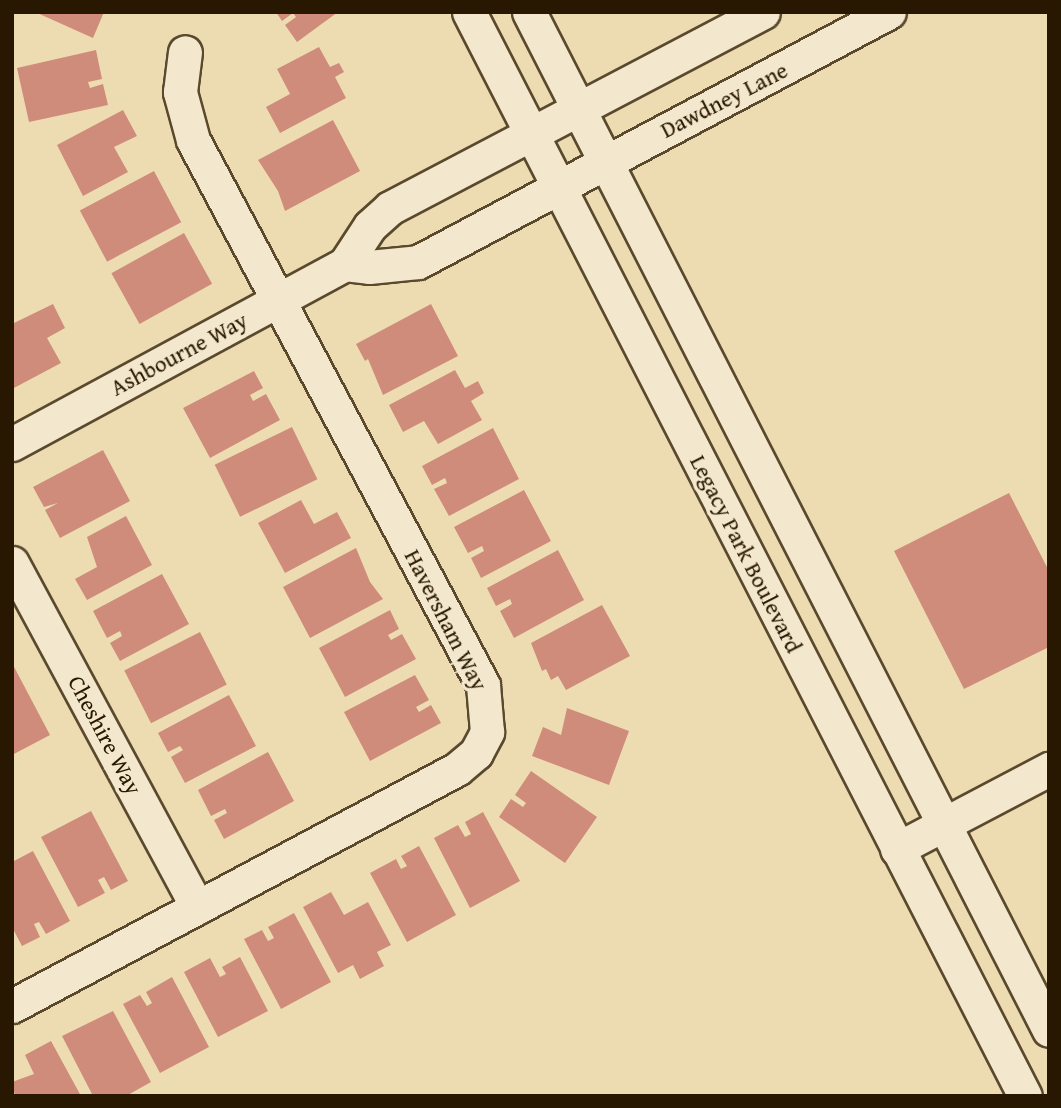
<!DOCTYPE html>
<html>
<head>
<meta charset="utf-8">
<style>
  body { margin:0 }
  #map { position:relative; width:1061px; height:1108px; overflow:hidden; background:#eddcb2; font-family:"Gentium Book Plus",serif }
  div>[style] { position:absolute }
  .building>* { inset:0; background:#cf8c7b; transform-origin:0 0 }
  .roads { filter:drop-shadow(2px 0 #5a492d) drop-shadow(-2px 0 #5a492d) drop-shadow(0 2px #5a492d) drop-shadow(0 -2px #5a492d) }
  .minor>* { height:33px; margin:-16.5px; padding:0 16.5px; transform-origin:16.5px; border-radius:16.5px; background:#f3e8cd }
  span { translate:-50% -50%; white-space:nowrap; text-align:center; line-height:1.15; -webkit-text-stroke:7px #f3e8cd; paint-order:stroke }
  .street-label { font-size:23px; color:#291801 }
  .frame { position:absolute; inset:0; border:14px solid #291801; pointer-events:none }
</style>
</head>
<body>
<div id="map">
  <div class="building">
    <div style="clip-path:polygon(35px 12px,104px 12px,93px 38px)"></div>
    <div style="clip-path:polygon(276px 12px,338px 12px,297px 42px,285px 25px,296px 17px,293px 13px,282px 21px)"></div>
    <div style="clip-path:polygon(319px 47px,330px 67px,339px 63px,344px 72px,335px 77px,346px 98px,280px 133px,266px 107px,290px 94px,277px 69px)"></div>
    <div style="clip-path:polygon(96px 50px,102px 79px,88px 82px,90px 88px,103px 84px,108px 105px,29px 122px,17px 68px)"></div>
    <div style="clip-path:polygon(123px 110px,137px 136px,114px 147px,128px 172px,83px 196px,57px 145px)"></div>
    <div style="clip-path:polygon(333px 120px,360px 171px,285px 211px,278px 191px,258px 160px)"></div>
    <div style="left:154px;top:171px;width:58px;height:84px;rotate:62deg"></div>
    <div style="left:184px;top:233px;width:58px;height:83px;rotate:61deg"></div>
    <div style="clip-path:polygon(53px 304px,65px 328px,47px 338px,61px 363px,12px 389px,12px 324px)"></div>
    <div style="clip-path:polygon(431px 304px,458px 356px,383px 395px,368px 359px,365px 361px,356px 344px)"></div>
    <div style="clip-path:polygon(455px 370px,465px 388px,478px 381px,484px 393px,471px 401px,482px 420px,438px 444px,424px 421px,403px 432px,389px 405px)"></div>
    <div style="clip-path:polygon(254px 371px,263px 388px,250px 395px,253px 401px,266px 394px,280px 420px,210px 458px,183px 408px)"></div>
    <div style="left:292px;top:427px;width:58px;height:86px;rotate:64deg"></div>
    <div style="clip-path:polygon(493px 428px,519px 479px,449px 516px,434px 489px,447px 483px,445px 478px,432px 485px,422px 466px)"></div>
    <div style="clip-path:polygon(103px 450px,130px 501px,60px 538px,45px 510px,58px 503px,44px 507px,33px 487px)"></div>
    <div style="clip-path:polygon(524px 490px,551px 541px,481px 578px,471px 558px,484px 551px,482px 546px,468px 553px,454px 527px)"></div>
    <div style="clip-path:polygon(1009px 493px,1049px 571px,1049px 647px,964px 689px,894px 551px)"></div>
    <div style="clip-path:polygon(301px 500px,314px 524px,337px 512px,351px 538px,285px 573px,258px 523px)"></div>
    <div style="clip-path:polygon(126px 516px,152px 565px,87px 600px,75px 579px,97px 567px,87px 537px)"></div>
    <div style="clip-path:polygon(356px 548px,370px 582px,383px 599px,310px 638px,283px 587px)"></div>
    <div style="clip-path:polygon(558px 550px,584px 600px,514px 638px,500px 611px,512px 604px,510px 599px,496px 606px,487px 588px)"></div>
    <div style="clip-path:polygon(162px 574px,189px 624px,120px 661px,110px 643px,122px 636px,120px 631px,107px 638px,93px 611px)"></div>
    <div style="clip-path:polygon(602px 605px,630px 656px,566px 690px,558px 676px,551px 680px,546px 669px,542px 671px,531px 643px)"></div>
    <div style="clip-path:polygon(390px 610px,399px 629px,388px 635px,391px 640px,402px 634px,416px 659px,345px 697px,319px 648px)"></div>
    <div style="left:200px;top:632px;width:59px;height:85px;rotate:63deg"></div>
    <div style="clip-path:polygon(12px 663px,50px 735px,12px 755px)"></div>
    <div style="clip-path:polygon(415px 675px,429px 700px,416px 707px,419px 712px,431px 705px,441px 723px,370px 761px,344px 712px)"></div>
    <div style="clip-path:polygon(229px 695px,256px 746px,185px 783px,171px 757px,183px 750px,180px 746px,168px 752px,158px 733px)"></div>
    <div style="clip-path:polygon(567px 708px,629px 731px,609px 785px,532px 756px,543px 727px,561px 735px)"></div>
    <div style="clip-path:polygon(268px 752px,294px 801px,224px 839px,214px 820px,227px 813px,225px 809px,211px 816px,198px 790px)"></div>
    <div style="clip-path:polygon(531px 771px,597px 817px,565px 863px,499px 817px,511px 799px,523px 807px,526px 803px,515px 795px)"></div>
    <div style="clip-path:polygon(91px 811px,128px 881px,111px 890px,104px 877px,98px 880px,105px 893px,78px 907px,41px 837px)"></div>
    <div style="clip-path:polygon(483px 812px,520px 881px,470px 908px,434px 838px,458px 825px,465px 837px,471px 834px,465px 822px)"></div>
    <div style="clip-path:polygon(419px 846px,456px 915px,407px 942px,370px 873px,396px 859px,401px 869px,407px 866px,401px 856px)"></div>
    <div style="clip-path:polygon(33px 851px,70px 921px,46px 934px,39px 922px,34px 924px,40px 937px,22px 946px,12px 927px,12px 862px)"></div>
    <div style="clip-path:polygon(331px 892px,344px 915px,368px 902px,391px 945px,377px 952px,384px 966px,360px 979px,353px 965px,338px 973px,303px 907px)"></div>
    <div style="clip-path:polygon(294px 913px,331px 982px,281px 1009px,244px 939px,262px 930px,268px 941px,274px 938px,268px 927px)"></div>
    <div style="clip-path:polygon(240px 957px,268px 1011px,218px 1037px,184px 972px,210px 958px,220px 977px,226px 974px,222px 967px)"></div>
    <div style="clip-path:polygon(172px 977px,209px 1047px,160px 1073px,123px 1004px,140px 995px,147px 1006px,152px 1003px,146px 992px)"></div>
    <div style="clip-path:polygon(113px 1011px,151px 1082px,126px 1096px,93px 1096px,62px 1036px)"></div>
    <div style="clip-path:polygon(51px 1041px,81px 1096px,15px 1096px,12px 1082px,34px 1074px,25px 1055px)"></div>
  </div>
  <div class="roads">
    <div class="minor">
      <div style="left:469px;top:12px;width:1218px;rotate:62.85deg"></div>
      <div style="left:529px;top:12px;width:1143px;rotate:62.94deg"></div>
      <div style="left:345px;top:264px;width:24px;rotate:7deg"></div>
      <div style="left:369px;top:267px;width:49px;rotate:-5.8deg"></div>
      <div style="left:418px;top:262px;width:533px;rotate:-27.96deg"></div>
      <div style="left:12px;top:444px;width:379px;rotate:-28.4deg"></div>
      <div style="left:345px;top:264px;width:45px;rotate:-56.7deg"></div>
      <div style="left:370px;top:226px;width:27px;rotate:-42deg"></div>
      <div style="left:390px;top:208px;width:421px;rotate:-27.7deg"></div>
      <div style="left:12px;top:563px;width:391px;rotate:61.7deg"></div>
      <div style="left:897px;top:849px;width:172px;rotate:-27.8deg"></div>
      <div style="left:12px;top:1006px;width:504px;rotate:-28.04deg"></div>
      <div style="left:457px;top:769px;width:25px;rotate:-40deg"></div>
      <div style="left:476px;top:753px;width:24px;rotate:-62deg"></div>
      <div style="left:487px;top:732px;width:47px;rotate:-94.9deg"></div>
      <div style="left:483px;top:685px;width:617px;rotate:-118.02deg"></div>
      <div style="left:193px;top:140px;width:50px;rotate:-105.2deg"></div>
      <div style="left:180px;top:92px;width:40px;rotate:-82.9deg"></div>
    </div>
  </div>
  <div class="street-label">
    <span style="left:724px;top:100px;rotate:-27deg">Dawdney Lane</span>
    <span style="left:179px;top:354px;rotate:-28deg">Ashbourne Way</span>
    <span style="left:746px;top:554px;rotate:63deg">Legacy Park Boulevard</span>
    <span style="left:446px;top:620px;rotate:63deg">Haversham Way</span>
    <span style="left:105px;top:735px;rotate:62deg">Cheshire Way</span>
  </div>
  <div class="frame"></div>
</div>
</body>
</html>
